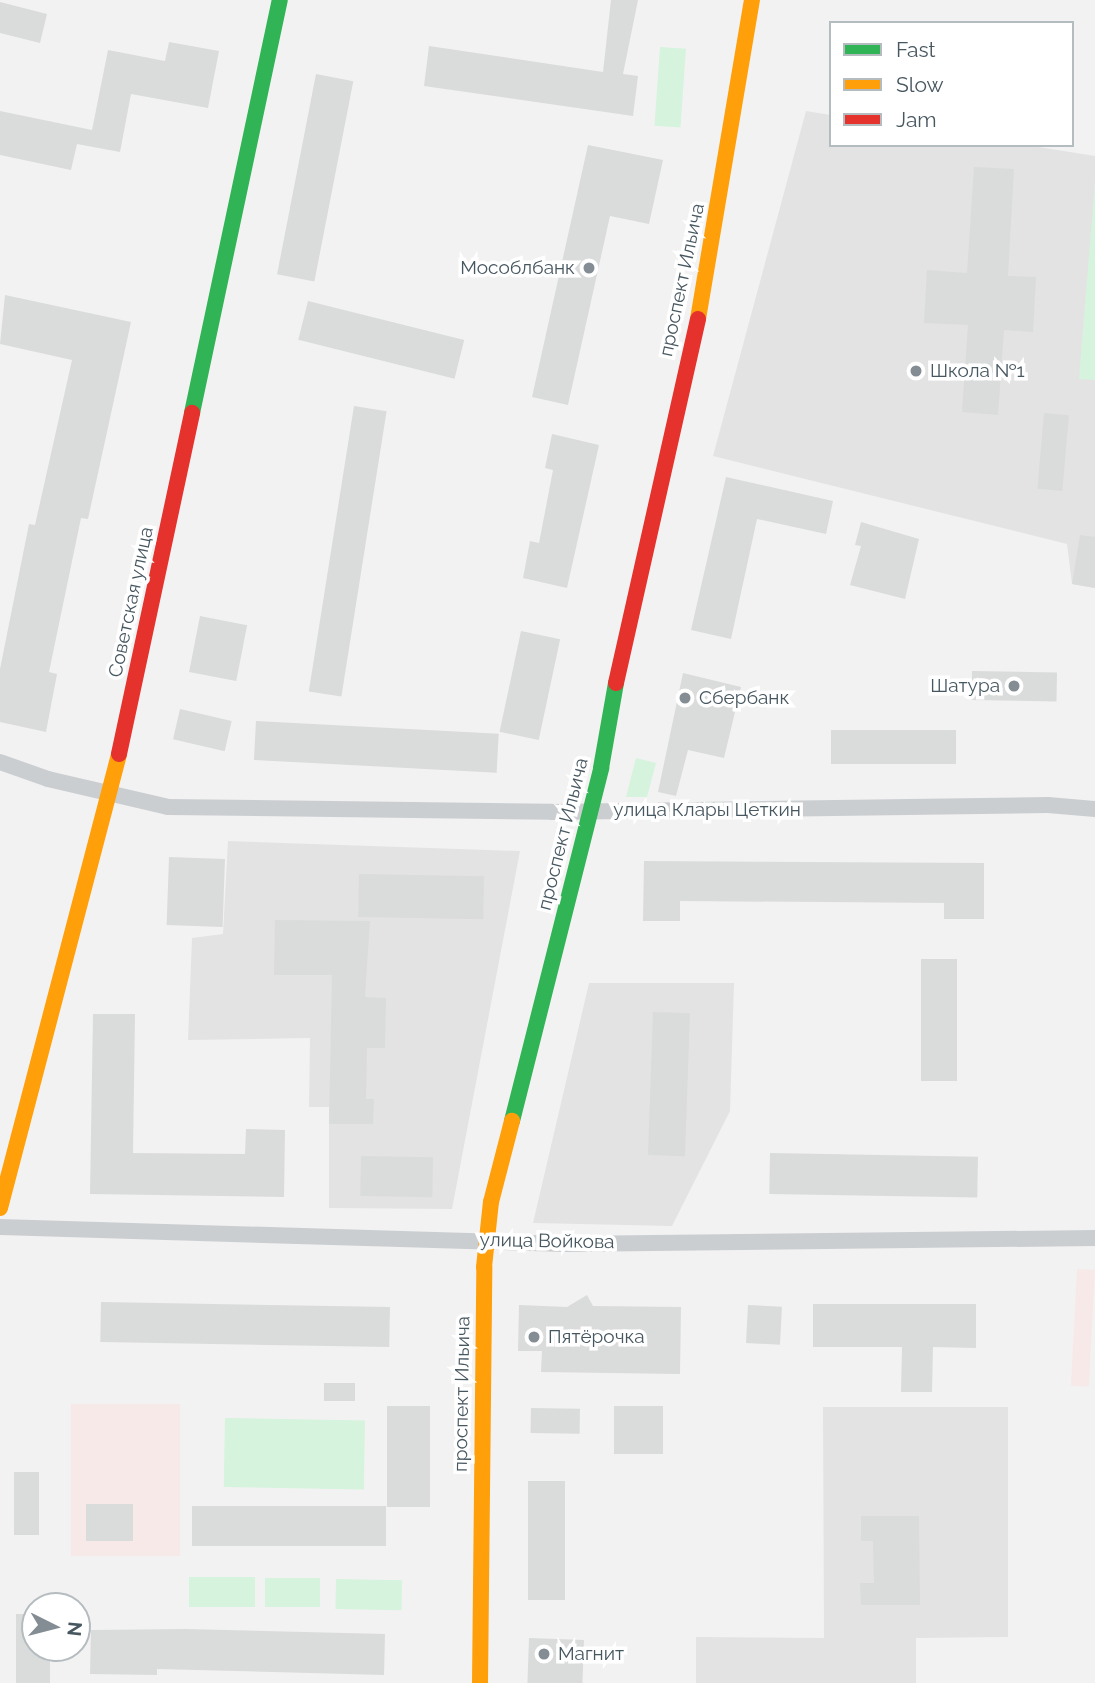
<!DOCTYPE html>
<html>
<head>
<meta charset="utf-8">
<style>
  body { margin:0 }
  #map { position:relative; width:1095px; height:1683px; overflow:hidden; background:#f3f2f2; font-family:Raleway,sans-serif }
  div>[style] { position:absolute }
  .education>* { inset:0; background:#e4e3e4 }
  .medical>* { inset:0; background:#f8e9e9; transform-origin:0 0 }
  .green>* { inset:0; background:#d5f3dd; transform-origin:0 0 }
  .building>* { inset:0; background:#dadbdb; transform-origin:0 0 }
  .street>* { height:16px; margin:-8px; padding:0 8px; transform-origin:8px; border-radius:8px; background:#cbced1 }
  .fast>* { height:16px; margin:-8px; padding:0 8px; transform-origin:8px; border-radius:8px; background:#30b455 }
  .slow>* { height:16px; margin:-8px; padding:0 8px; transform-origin:8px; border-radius:8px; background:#ff9f0a }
  .jam>* { height:16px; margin:-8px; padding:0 8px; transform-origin:8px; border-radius:8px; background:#e5322d }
  .dots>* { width:19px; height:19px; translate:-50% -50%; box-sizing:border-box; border:4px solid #fff; border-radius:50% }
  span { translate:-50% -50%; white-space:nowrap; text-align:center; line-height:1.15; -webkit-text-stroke:7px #fff; paint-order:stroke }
  .poi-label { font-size:19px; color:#475760 }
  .right { translate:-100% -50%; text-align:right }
  .left { translate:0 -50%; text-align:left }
  .street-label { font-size:19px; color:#475760 }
  .legend { position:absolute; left:829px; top:21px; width:245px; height:126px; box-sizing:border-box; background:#fff; border:2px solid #b5bcbf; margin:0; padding:9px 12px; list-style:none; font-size:21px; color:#475760 }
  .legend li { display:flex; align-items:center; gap:14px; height:35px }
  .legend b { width:35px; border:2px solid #b5bcbf }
  .north { position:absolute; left:21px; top:1592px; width:70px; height:70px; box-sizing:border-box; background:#fff; border:2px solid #b5bcbf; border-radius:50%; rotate:96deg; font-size:19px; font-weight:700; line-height:28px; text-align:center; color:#475760 }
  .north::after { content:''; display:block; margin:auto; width:24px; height:32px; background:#838d93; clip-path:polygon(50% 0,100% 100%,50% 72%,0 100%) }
</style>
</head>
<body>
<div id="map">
  <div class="education">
    <div style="clip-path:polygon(806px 111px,831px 115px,831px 145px,1026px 145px,1095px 156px,1095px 588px,1072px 584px,1067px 544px,713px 456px)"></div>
    <div style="clip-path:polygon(228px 841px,520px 851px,452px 1209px,329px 1208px,329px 1107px,309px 1107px,310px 1038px,188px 1040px,192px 938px,223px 934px)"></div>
    <div style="clip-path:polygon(589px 983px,734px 983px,730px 1111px,672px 1226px,533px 1223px)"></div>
    <div style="clip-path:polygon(823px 1407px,1008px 1407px,1008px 1637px,916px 1638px,916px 1683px,696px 1683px,696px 1637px,824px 1638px)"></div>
  </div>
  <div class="medical">
    <div style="left:1077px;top:1269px;width:18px;height:117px;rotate:3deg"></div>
    <div style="left:71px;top:1404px;width:109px;height:152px"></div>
  </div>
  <div class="green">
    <div style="left:660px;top:47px;width:26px;height:79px;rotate:4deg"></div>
    <div style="clip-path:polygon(1095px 181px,1095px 380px,1079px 379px)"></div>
    <div style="clip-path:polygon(636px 758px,656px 763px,647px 797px,626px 797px)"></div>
    <div style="left:225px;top:1418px;width:140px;height:69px;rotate:1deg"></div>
    <div style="left:189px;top:1577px;width:66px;height:30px"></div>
    <div style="left:265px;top:1578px;width:55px;height:29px"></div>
    <div style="left:336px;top:1579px;width:66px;height:30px;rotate:1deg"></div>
  </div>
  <div class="building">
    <div style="clip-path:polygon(611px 0,638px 0,623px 74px,638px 76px,633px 116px,424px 86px,429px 46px,603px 72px)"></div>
    <div style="clip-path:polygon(0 2px,47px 14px,40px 43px,0 33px)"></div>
    <div style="clip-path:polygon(169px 42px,219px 51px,208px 108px,131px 94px,120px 152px,77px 144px,71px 170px,0 155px,0 111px,92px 130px,108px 50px,165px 61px)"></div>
    <div style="left:316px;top:74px;width:38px;height:204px;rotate:11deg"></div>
    <div style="clip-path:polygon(588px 145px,663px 160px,649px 224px,610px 216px,568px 405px,532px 397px)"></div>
    <div style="clip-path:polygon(974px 167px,1014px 169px,1008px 276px,1036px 277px,1033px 332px,1004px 330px,998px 415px,962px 412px,968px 325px,924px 323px,927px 270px,967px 273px)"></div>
    <div style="clip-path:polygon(5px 295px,131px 322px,88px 519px,81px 518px,49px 672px,57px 674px,46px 732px,0 722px,0 669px,29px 524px,35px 525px,72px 360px,0 344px)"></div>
    <div style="left:308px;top:301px;width:161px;height:40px;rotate:14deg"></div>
    <div style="left:354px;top:406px;width:33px;height:289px;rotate:9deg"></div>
    <div style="left:1044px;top:413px;width:25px;height:76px;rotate:5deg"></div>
    <div style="clip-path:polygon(552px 434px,599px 445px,567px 588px,523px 578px,530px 541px,539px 543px,553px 470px,545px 468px)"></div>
    <div style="clip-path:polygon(726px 477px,833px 501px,826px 534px,757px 519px,731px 639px,691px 630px)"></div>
    <div style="clip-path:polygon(861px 522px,919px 539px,905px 599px,850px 585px,861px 546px,855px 545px)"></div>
    <div style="clip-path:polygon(1080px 535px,1095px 537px,1095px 588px,1072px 584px)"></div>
    <div style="left:200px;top:616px;width:48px;height:57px;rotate:11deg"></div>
    <div style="left:521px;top:631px;width:40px;height:103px;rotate:12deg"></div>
    <div style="left:972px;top:671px;width:85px;height:29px;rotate:1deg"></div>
    <div style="clip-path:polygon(683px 673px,741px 687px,724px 758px,688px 750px,676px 796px,658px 792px)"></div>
    <div style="left:180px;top:709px;width:53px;height:31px;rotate:13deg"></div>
    <div style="left:256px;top:721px;width:243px;height:39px;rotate:3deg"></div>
    <div style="left:831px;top:730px;width:125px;height:34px"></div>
    <div style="left:169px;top:857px;width:56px;height:68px;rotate:2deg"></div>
    <div style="clip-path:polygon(644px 861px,984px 863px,984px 919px,944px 919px,944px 903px,680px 901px,680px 921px,643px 921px)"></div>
    <div style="left:359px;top:874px;width:125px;height:43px;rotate:1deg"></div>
    <div style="clip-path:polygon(275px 920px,370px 921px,365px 997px,386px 998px,385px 1048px,367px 1048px,366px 1099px,374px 1099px,373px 1124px,329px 1124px,332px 975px,274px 975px)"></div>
    <div style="left:921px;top:959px;width:36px;height:122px"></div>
    <div style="left:653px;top:1012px;width:37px;height:143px;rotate:2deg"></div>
    <div style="clip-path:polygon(93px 1014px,135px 1014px,133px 1153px,245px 1154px,246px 1129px,285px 1130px,284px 1197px,90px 1194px)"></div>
    <div style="left:770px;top:1153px;width:208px;height:41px;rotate:1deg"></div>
    <div style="left:361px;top:1156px;width:72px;height:40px;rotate:1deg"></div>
    <div style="clip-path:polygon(587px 1295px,593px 1306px,681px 1307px,680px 1374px,541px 1372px,542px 1351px,518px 1351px,519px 1305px,567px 1307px)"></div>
    <div style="left:101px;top:1302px;width:289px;height:40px;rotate:1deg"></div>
    <div style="clip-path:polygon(813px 1304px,976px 1304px,976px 1348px,933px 1347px,932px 1392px,901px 1392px,902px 1347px,813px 1347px)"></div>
    <div style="left:748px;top:1305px;width:34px;height:38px;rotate:3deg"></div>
    <div style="left:324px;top:1383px;width:31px;height:18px"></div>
    <div style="left:387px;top:1406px;width:43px;height:101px"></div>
    <div style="left:614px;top:1406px;width:49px;height:48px"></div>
    <div style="left:531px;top:1408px;width:49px;height:25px;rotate:1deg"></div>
    <div style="left:14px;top:1472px;width:25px;height:63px"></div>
    <div style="left:528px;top:1481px;width:37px;height:119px"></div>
    <div style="left:86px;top:1504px;width:47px;height:37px"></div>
    <div style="left:192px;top:1506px;width:194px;height:40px"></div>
    <div style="clip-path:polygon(861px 1516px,919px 1516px,920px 1605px,861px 1605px,860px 1583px,874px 1583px,873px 1541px,861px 1541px)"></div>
    <div style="clip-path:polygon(16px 1614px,35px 1614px,35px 1648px,50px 1648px,50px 1683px,16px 1683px)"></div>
    <div style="clip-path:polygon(186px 1629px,385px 1634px,384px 1675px,157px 1669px,157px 1675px,90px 1674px,91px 1630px)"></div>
    <div style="left:529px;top:1638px;width:55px;height:45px;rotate:2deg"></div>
  </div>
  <div class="street">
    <div style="left:0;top:762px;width:51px;rotate:19.5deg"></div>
    <div style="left:48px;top:779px;width:123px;rotate:13.1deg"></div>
    <div style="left:168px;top:807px;width:384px;rotate:0.7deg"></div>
    <div style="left:552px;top:812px;width:496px;rotate:-0.8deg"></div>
    <div style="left:1048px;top:805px;width:47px;rotate:4.9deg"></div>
    <div style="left:0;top:1227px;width:565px;rotate:1.72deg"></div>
    <div style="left:565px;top:1244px;width:530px;rotate:-0.65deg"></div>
  </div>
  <div class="fast">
    <div style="left:192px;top:413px;width:422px;rotate:-78deg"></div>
    <div style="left:512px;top:1121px;width:364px;rotate:-75.8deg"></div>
    <div style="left:601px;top:768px;width:86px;rotate:-80deg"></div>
  </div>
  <div class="slow">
    <div style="left:698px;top:319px;width:324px;rotate:-80.4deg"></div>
    <div style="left:0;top:1208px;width:469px;rotate:-75.3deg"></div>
    <div style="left:480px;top:1683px;width:416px;rotate:-89.4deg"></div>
    <div style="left:484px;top:1267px;width:65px;rotate:-83.9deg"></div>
    <div style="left:491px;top:1202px;width:84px;rotate:-75.5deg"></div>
  </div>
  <div class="jam">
    <div style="left:616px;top:683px;width:373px;rotate:-77.3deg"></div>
    <div style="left:119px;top:754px;width:349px;rotate:-77.9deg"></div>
  </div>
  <div class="dots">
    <div style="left:589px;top:268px;background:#838d93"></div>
    <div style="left:916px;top:371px;background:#838d93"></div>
    <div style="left:1014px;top:686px;background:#838d93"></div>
    <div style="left:685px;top:698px;background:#838d93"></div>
    <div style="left:534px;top:1337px;background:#838d93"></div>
    <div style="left:544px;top:1654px;background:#838d93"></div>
  </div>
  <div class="poi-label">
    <span class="right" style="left:575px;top:268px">Мособлбанк</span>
    <span class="left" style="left:930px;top:371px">Школа №1</span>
    <span class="right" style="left:1000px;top:686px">Шатура</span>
    <span class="left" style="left:699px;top:698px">Сбербанк</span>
    <span class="left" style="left:548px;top:1337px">Пятёрочка</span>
    <span class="left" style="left:558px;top:1654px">Магнит</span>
  </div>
  <div class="street-label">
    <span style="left:682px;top:280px;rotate:-78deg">проспект Ильича</span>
    <span style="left:131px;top:602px;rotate:-78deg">Советская улица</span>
    <span style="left:707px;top:810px">улица Клары Цеткин</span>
    <span style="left:563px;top:834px;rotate:-76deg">проспект Ильича</span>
    <span style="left:547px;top:1241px;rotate:1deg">улица Войкова</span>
    <span style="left:462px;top:1394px;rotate:-89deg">проспект Ильича</span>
  </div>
  <ul class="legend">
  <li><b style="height:9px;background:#30b455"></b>Fast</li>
  <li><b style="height:9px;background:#ff9f0a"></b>Slow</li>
  <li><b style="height:9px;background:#e5322d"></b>Jam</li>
  </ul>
  <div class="north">N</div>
</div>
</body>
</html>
